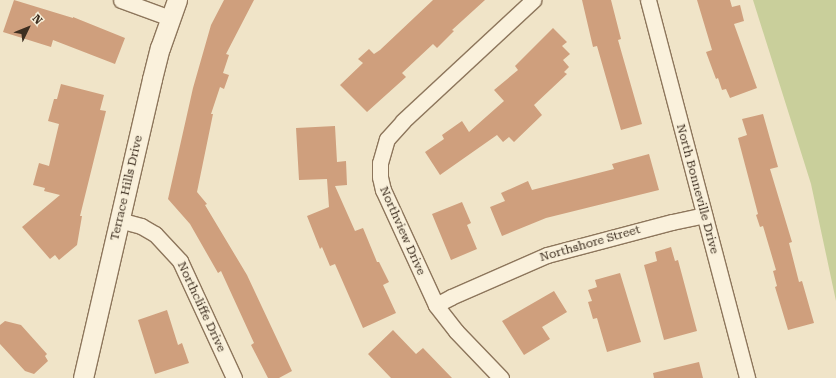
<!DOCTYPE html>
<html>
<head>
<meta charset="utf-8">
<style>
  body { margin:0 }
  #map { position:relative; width:836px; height:378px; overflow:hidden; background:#f0e4c8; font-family:"Roboto Serif",serif }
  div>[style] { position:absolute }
  .green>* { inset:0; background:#c9cf9b }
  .building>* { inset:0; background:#cf9f7d }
  .roads { filter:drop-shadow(1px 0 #8d765c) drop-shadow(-1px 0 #8d765c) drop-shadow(0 1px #8d765c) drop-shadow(0 -1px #8d765c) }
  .minor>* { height:15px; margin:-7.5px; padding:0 7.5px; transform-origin:7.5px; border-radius:7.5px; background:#faf1dc }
  .tertiary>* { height:19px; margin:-9.5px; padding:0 9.5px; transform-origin:9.5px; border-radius:9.5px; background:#faf1dc }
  span { translate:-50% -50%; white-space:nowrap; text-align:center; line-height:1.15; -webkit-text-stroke:3px #f7eed8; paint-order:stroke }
  .street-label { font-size:12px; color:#3d2e20 }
  .north { position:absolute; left:8px; top:8px; width:40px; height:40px; -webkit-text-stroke:3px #f7eed8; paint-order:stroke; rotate:47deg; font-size:11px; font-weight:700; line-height:16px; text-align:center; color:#3d2e20 }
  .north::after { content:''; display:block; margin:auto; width:14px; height:18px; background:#3d2e20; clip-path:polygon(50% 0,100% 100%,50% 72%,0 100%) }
</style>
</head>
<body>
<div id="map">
  <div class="green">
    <div style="clip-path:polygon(753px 0,836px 0,836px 301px,811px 184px)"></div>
  </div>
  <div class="building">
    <div style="clip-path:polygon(14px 0,73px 18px,73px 17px,125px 38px,115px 64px,53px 40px,51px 47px,3px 32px)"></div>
    <div style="clip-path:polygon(224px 0,254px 0,226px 54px,229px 55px,223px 73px,229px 75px,224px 89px,220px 87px,211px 114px,213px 114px,197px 192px,207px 204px,205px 205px,247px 275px,292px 371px,279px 378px,268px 378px,251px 345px,254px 343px,221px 271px,218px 273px,190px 224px,168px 199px,193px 88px,211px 25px)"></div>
    <div style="clip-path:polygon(433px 0,485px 0,452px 30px,454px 31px,437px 48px,433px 44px,402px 73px,406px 77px,367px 112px,340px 85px,363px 63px,358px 59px,369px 49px,374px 54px,380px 50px)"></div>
    <div style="clip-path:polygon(582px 0,611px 0,621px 39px,618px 40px,642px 124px,621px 130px,597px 46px,593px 47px)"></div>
    <div style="clip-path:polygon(697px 0,730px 0,732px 7px,740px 5px,744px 21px,734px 24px,757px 88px,730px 98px,726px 89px,722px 90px,718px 78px,716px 79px,706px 52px,712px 50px)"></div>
    <div style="clip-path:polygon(553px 28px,567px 42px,562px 46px,570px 54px,563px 60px,569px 67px,564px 72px,567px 74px,534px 105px,542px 115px,514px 142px,509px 137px,503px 142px,497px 135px,440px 175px,425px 152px,444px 139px,442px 135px,462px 121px,469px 132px,504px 101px,494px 90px,518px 70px,515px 66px)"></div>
    <div style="clip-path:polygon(61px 84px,104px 95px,100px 110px,106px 111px,80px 216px,82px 216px,77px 245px,59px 260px,55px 255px,50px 259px,22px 227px,60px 195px,44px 191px,45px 188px,33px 185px,39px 163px,49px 166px,59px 124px,48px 121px,54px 99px,57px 99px)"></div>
    <div style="clip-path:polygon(763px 114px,778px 167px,770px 169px,792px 242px,789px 243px,799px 282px,802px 281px,814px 323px,788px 330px,775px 287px,777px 286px,773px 271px,776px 270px,763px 226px,760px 227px,756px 215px,758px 214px,738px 138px,747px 135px,742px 119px)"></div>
    <div style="clip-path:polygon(335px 126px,337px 162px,346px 161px,347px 185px,335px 186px,355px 231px,363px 228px,377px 262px,379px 262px,389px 282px,383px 285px,396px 313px,363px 328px,335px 264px,330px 266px,322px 247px,320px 249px,307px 216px,329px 207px,327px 179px,299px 180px,296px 128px)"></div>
    <div style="clip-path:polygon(649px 154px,659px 190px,546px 218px,502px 236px,490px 207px,505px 201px,501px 193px,528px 181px,532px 190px,614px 169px,612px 164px)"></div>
    <div style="clip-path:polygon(462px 202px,471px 223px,467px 225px,477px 249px,451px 260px,432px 214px)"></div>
    <div style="clip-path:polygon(671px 247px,675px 261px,678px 260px,697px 331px,664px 340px,644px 265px,657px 261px,655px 252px)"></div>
    <div style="clip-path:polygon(620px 273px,641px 342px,607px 352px,597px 318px,593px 319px,588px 302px,592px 301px,588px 290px,597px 287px,595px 280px)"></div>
    <div style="clip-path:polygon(554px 291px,567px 312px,542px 327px,550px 339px,524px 355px,502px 321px)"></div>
    <div style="clip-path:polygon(167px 310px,178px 345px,182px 343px,189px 363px,155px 374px,138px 320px)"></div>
    <div style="clip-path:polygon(5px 321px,21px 325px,47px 354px,45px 356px,48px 361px,34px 374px,25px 371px,0 344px,0 325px)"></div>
    <div style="clip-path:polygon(393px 330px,416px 354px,423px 348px,452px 378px,391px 378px,368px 354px)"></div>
    <div style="clip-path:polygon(699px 362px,703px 378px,654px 378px,653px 373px)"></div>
  </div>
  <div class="roads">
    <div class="minor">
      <div style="left:121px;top:0;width:52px;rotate:20.2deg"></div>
      <div style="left:648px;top:0;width:391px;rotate:75.3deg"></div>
      <div style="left:119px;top:220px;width:23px;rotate:15deg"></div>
      <div style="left:141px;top:226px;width:16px;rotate:30deg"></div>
      <div style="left:155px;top:234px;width:37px;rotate:47deg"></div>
      <div style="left:180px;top:261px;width:129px;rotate:65.2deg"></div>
      <div style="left:436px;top:305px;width:17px;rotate:-28deg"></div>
      <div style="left:451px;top:297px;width:105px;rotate:-23.6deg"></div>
      <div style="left:547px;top:255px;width:129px;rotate:-14.8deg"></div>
      <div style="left:672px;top:222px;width:33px;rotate:-12deg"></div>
      <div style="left:501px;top:378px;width:65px;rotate:-133.8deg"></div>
      <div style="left:456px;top:331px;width:33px;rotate:-128deg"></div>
      <div style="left:436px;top:305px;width:127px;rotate:-114.7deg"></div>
      <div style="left:383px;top:190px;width:13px;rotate:-103deg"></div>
      <div style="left:380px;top:177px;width:14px;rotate:-90deg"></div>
      <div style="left:380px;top:163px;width:25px;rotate:-74deg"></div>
      <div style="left:387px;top:139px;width:24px;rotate:-48deg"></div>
      <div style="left:403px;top:121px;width:178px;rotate:-42.9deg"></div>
    </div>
    <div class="tertiary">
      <div style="left:83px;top:378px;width:307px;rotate:-77deg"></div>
      <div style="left:152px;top:79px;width:32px;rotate:-76deg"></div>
      <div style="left:160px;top:48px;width:51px;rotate:-70.5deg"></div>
    </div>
  </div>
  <div class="street-label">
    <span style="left:127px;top:188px;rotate:-77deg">Terrace Hills Drive</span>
    <span style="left:697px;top:189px;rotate:75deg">North Bonneville Drive</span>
    <span style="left:402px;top:231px;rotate:66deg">Northview Drive</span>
    <span style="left:590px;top:244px;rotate:-16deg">Northshore Street</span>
    <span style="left:201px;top:307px;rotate:65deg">Northcliffe Drive</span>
  </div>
  <div class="north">N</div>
</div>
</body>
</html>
